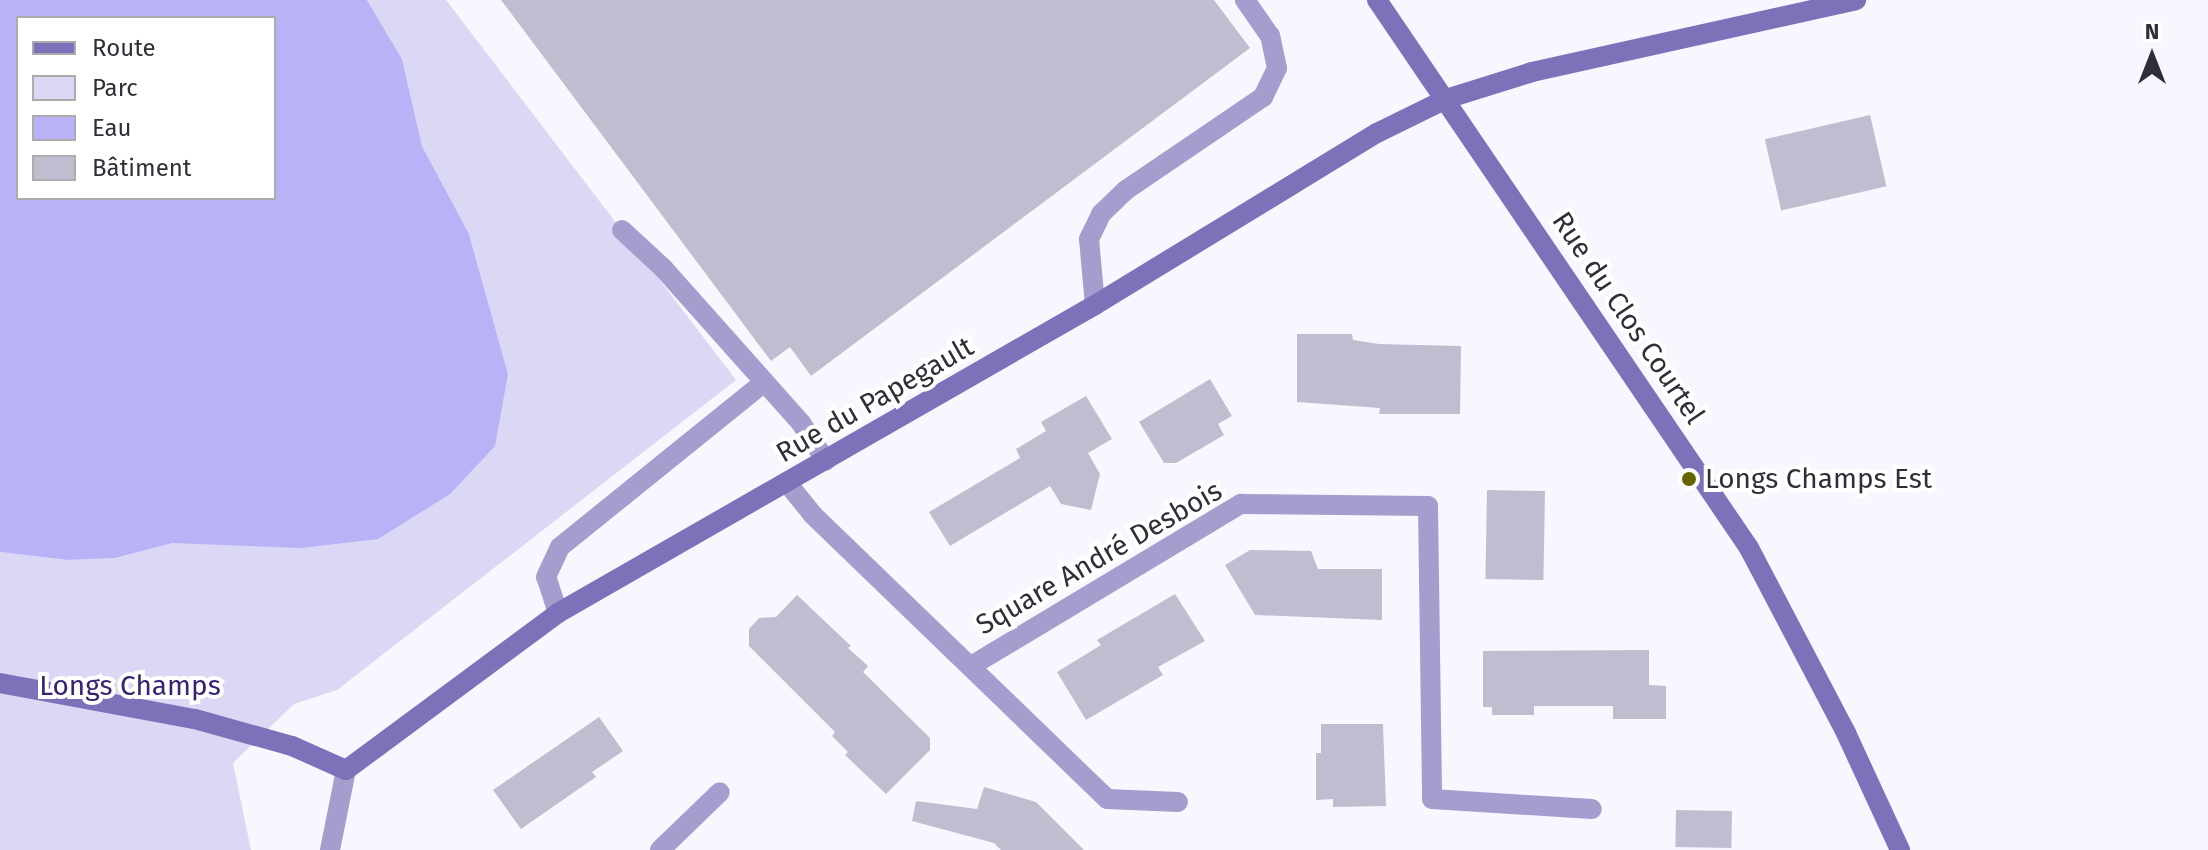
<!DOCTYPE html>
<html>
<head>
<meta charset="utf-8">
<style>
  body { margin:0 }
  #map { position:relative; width:2208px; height:850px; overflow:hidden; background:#f7f7ff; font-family:"Fira Sans",sans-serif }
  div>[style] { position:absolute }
  .green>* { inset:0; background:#dad8f4 }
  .water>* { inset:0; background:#bab2f7 }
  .building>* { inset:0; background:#bfbed1; transform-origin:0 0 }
  .lane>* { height:20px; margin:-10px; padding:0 10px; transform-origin:10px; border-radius:10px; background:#a49ecf }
  .street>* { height:20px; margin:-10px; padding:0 10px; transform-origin:10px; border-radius:10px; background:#a49ecf }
  .secondary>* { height:20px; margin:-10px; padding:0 10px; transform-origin:10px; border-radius:10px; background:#7d72b9 }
  .dots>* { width:22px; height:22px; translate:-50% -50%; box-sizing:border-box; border:4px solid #fff; border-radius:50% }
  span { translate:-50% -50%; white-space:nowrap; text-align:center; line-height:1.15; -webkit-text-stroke:8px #fff; paint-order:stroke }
  .street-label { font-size:28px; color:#302f37 }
  .poi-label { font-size:28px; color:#302f37 }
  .left { translate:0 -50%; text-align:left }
  .park-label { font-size:28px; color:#372371 }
  .legend { position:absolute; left:16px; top:16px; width:260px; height:184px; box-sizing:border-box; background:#fff; border:2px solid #acacaf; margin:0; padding:10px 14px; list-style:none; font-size:24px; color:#302f37 }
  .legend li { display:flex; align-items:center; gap:16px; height:40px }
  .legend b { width:40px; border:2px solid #acacaf }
  .north { position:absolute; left:2112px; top:16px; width:80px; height:80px; -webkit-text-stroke:6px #fff; paint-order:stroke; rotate:0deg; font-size:22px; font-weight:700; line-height:32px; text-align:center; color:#302f37 }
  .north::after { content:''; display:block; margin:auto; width:28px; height:36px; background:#302f37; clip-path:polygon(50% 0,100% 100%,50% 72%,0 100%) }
</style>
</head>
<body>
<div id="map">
  <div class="green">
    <div style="clip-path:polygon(367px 0,446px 0,736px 380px,337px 690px,294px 704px,233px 763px,251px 850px,0 850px,0 552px,68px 560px,115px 558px,173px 543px,212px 542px,508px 374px,469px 234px,422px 146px,402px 59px)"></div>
  </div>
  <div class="water">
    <div style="clip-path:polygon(evenodd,0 0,367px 0,402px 59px,422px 146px,469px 234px,508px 374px,495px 446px,450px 494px,378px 539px,301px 548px,173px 543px,115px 558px,68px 560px,0 552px,0 0,18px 18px,274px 18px,274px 198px,18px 198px,18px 18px)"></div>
  </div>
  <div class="building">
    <div style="clip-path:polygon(501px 0,1214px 0,1250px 48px,811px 376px,790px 347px,771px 361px)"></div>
    <div style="left:1870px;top:115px;width:73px;height:108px;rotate:77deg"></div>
    <div style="clip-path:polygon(1297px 334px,1352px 334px,1353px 340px,1379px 344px,1461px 346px,1460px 414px,1379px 414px,1380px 408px,1297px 402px)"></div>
    <div style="clip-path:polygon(1210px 379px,1232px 416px,1218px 424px,1224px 435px,1176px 463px,1164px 463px,1139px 422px)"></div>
    <div style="clip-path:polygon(1086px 396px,1112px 439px,1088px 453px,1100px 474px,1091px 510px,1061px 504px,1050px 486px,950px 546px,929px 512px,1020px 458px,1016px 449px,1046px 431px,1041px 422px)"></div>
    <div style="left:1487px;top:490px;width:58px;height:89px;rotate:1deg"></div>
    <div style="clip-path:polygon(1250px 550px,1311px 551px,1318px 569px,1382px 569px,1382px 620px,1255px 615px,1225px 565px)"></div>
    <div style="clip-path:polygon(1175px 594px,1205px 641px,1158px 667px,1163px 675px,1086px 720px,1057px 672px,1101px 645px,1097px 640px)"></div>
    <div style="clip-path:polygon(797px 595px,851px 646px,848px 648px,868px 666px,863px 672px,930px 738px,930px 750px,886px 794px,845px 755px,848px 752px,832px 736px,835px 732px,749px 646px,749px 629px,759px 618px,776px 617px)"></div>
    <div style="clip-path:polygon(1649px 650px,1649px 685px,1666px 686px,1666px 719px,1613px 719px,1613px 706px,1534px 706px,1534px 715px,1492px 715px,1492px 707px,1483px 707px,1483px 651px)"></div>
    <div style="clip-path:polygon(599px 717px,623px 751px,592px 772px,596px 777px,521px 829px,493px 790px)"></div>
    <div style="clip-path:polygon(1321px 724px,1383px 724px,1386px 806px,1333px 807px,1333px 799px,1316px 800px,1316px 753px,1321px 753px)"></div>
    <div style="clip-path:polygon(984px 787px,1036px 802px,1084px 850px,1001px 850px,994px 843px,912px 821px,916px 801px,977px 809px)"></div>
    <div style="left:1676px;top:810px;width:56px;height:37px;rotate:1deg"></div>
  </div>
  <div class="lane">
    <div style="left:622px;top:230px;width:56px;rotate:42.8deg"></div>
    <div style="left:663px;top:268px;width:208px;rotate:48.3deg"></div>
    <div style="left:801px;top:423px;width:45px;rotate:56.7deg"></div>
    <div style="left:1095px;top:305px;width:66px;rotate:-95.2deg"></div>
    <div style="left:1089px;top:239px;width:28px;rotate:-64deg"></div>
    <div style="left:1101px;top:214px;width:35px;rotate:-44deg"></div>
    <div style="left:1126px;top:190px;width:166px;rotate:-34.2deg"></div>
    <div style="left:1263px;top:97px;width:32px;rotate:-64deg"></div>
    <div style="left:1277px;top:68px;width:33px;rotate:-102deg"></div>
    <div style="left:1270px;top:36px;width:44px;rotate:-124.8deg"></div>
    <div style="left:558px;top:613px;width:38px;rotate:-108deg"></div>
    <div style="left:546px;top:577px;width:33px;rotate:-65deg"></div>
    <div style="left:560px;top:547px;width:261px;rotate:-38.9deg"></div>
  </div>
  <div class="street">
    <div style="left:788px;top:484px;width:38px;rotate:51deg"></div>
    <div style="left:812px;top:514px;width:410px;rotate:44deg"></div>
    <div style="left:1107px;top:799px;width:71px;rotate:2.4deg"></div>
    <div style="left:971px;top:666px;width:315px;rotate:-31deg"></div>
    <div style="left:1241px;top:504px;width:187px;rotate:0.6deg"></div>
    <div style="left:1428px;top:506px;width:293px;rotate:89.2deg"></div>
    <div style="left:1432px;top:799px;width:160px;rotate:3.6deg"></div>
    <div style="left:330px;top:850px;width:82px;rotate:-78.7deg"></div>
    <div style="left:660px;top:850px;width:83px;rotate:-44deg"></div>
  </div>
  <div class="secondary">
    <div style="left:1377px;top:0;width:662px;rotate:55.83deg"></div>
    <div style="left:1749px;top:548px;width:209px;rotate:62.3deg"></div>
    <div style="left:1846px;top:733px;width:129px;rotate:65.2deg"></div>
    <div style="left:0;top:683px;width:198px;rotate:10.5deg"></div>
    <div style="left:195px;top:719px;width:101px;rotate:15.6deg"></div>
    <div style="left:292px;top:746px;width:59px;rotate:24deg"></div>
    <div style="left:346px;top:770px;width:264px;rotate:-36.5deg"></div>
    <div style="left:558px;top:613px;width:619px;rotate:-29.84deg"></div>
    <div style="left:1095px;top:305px;width:330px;rotate:-31.4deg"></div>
    <div style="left:1377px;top:133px;width:77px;rotate:-26.2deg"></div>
    <div style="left:1446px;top:99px;width:90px;rotate:-17.4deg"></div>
    <div style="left:1532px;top:72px;width:332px;rotate:-12.5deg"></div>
  </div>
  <div class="dots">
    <div style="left:1689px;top:479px;background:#656500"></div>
  </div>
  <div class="street-label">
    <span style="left:1628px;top:318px;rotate:56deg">Rue du Clos Courtel</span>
    <span style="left:875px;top:400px;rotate:-30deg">Rue du Papegault</span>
    <span style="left:1099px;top:558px;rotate:-30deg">Square André Desbois</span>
  </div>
  <div class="poi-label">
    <span class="left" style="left:1705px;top:479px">Longs Champs Est</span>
  </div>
  <div class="park-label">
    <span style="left:130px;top:686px">Longs Champs</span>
  </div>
  <ul class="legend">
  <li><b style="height:10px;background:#7d72b9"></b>Route</li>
  <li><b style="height:22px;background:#dad8f4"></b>Parc</li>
  <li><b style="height:22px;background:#bab2f7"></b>Eau</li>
  <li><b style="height:22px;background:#bfbed1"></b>Bâtiment</li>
  </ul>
  <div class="north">N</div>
</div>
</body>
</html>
